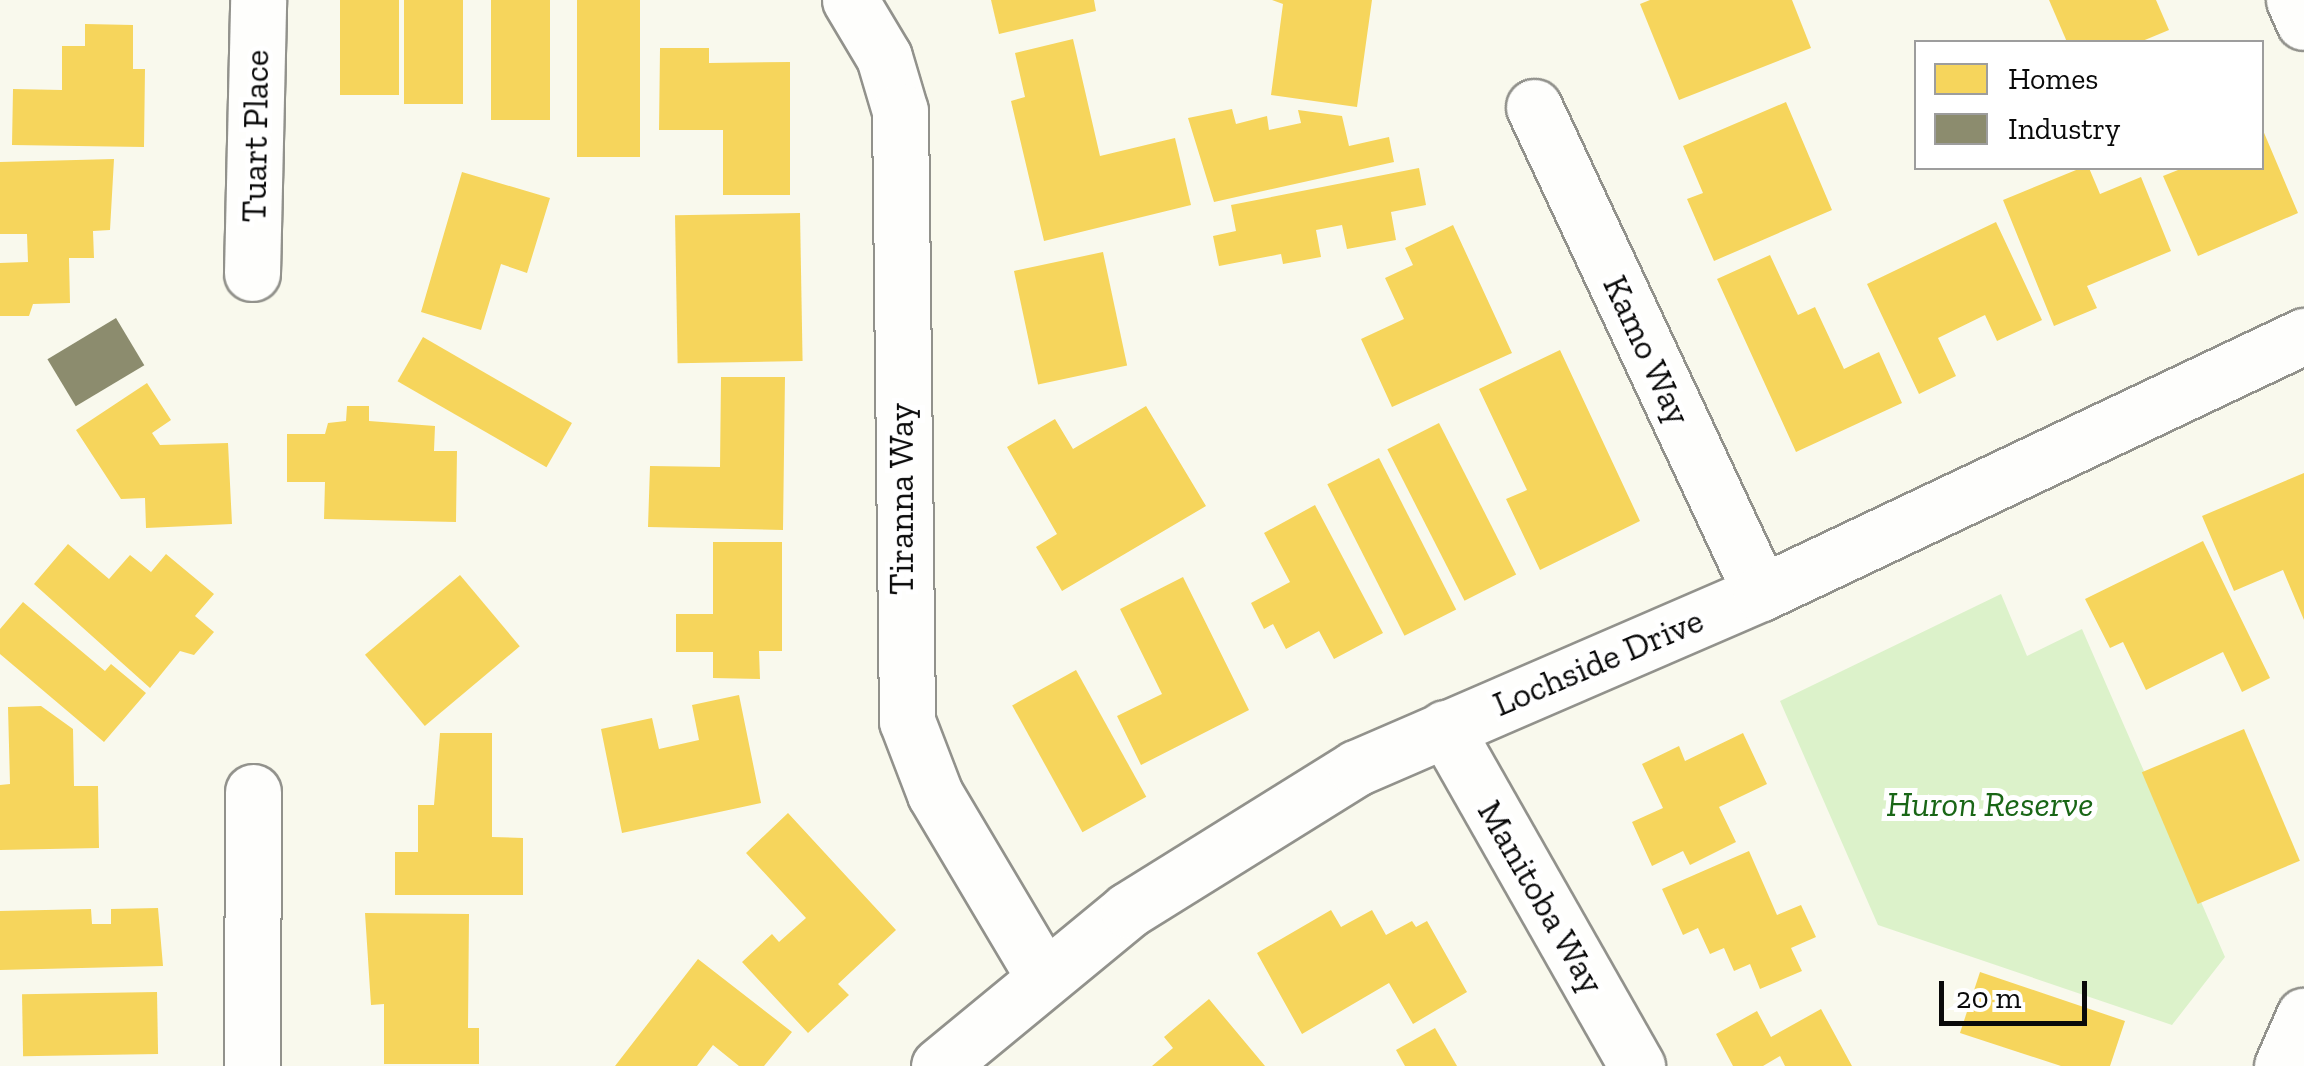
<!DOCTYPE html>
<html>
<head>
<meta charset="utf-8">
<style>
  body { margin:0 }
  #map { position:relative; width:2304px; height:1066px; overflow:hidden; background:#f9f9ed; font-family:"Zilla Slab",serif }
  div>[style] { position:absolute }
  .green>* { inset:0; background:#dcf2ca }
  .homes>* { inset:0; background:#f6d55c; transform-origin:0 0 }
  .industry>* { inset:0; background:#8c8c6e; transform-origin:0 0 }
  .roads { filter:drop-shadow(2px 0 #92928c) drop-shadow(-2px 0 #92928c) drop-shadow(0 2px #92928c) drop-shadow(0 -2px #92928c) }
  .minor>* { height:55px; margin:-27.5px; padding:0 27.5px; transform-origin:27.5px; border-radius:27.5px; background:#fefefc }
  .tertiary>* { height:55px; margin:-27.5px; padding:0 27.5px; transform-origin:27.5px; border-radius:27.5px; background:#fefefc }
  span { translate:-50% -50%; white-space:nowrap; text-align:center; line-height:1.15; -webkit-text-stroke:10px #fff; paint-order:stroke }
  .street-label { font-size:35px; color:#0a0a0a }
  .park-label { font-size:35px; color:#196616; font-style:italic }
  .legend { position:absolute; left:1914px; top:40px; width:350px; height:130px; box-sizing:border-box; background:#fff; border:2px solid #9d9d9d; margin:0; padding:12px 18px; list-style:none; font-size:30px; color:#0a0a0a }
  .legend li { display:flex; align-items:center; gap:20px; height:50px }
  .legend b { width:50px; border:2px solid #9d9d9d }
  .scale { position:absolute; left:1939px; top:981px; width:148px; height:45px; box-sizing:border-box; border:5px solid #0a0a0a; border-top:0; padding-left:12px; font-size:30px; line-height:35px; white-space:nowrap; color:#0a0a0a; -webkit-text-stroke:8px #fff; paint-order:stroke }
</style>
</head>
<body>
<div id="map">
  <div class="green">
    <div style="clip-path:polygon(2001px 594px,2027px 656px,2082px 629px,2225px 957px,2172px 1025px,1878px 925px,1780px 701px)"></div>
  </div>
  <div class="homes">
    <div style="left:340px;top:0;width:59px;height:95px"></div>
    <div style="left:404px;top:0;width:59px;height:104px"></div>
    <div style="left:491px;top:0;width:59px;height:120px"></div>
    <div style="left:577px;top:0;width:63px;height:157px"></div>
    <div style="clip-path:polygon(991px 0,1094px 0,1096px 11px,999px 34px)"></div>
    <div style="clip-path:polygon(1372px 0,1357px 107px,1271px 95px,1283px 4px,1272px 0)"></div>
    <div style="clip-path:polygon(1650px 0,1792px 0,1811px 48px,1679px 100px,1640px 4px)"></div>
    <div style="clip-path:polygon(2049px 0,2156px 0,2169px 30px,2140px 42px,2067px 42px)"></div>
    <div style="clip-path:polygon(85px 24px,133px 25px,133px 69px,145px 69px,144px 147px,12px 145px,13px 89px,62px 90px,62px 46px,85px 46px)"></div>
    <div style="clip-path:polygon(1073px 39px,1100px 156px,1175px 138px,1191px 205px,1044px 241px,1011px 101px,1025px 97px,1015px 53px)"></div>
    <div style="clip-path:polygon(660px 48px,709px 48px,709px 63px,790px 62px,790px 195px,723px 195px,723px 130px,659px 130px)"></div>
    <div style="clip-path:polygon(1786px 102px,1832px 210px,1714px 261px,1687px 199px,1703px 193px,1683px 146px)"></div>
    <div style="clip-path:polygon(1232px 109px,1236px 124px,1267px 116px,1269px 130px,1301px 123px,1298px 110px,1342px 116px,1349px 146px,1389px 137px,1394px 162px,1214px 202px,1188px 118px)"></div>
    <div style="clip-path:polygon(2262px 128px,2298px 213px,2198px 256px,2163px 176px,2183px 168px,2262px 168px)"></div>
    <div style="clip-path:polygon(114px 159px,110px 230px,93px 231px,94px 258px,69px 258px,70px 303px,33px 304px,29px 316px,0 316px,0 263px,28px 262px,27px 234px,0 234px,0 162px)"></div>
    <div style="clip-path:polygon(1419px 168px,1426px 205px,1391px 212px,1396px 240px,1347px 249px,1342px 225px,1316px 230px,1321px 257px,1283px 264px,1281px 254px,1219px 266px,1213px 236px,1236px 231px,1231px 205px)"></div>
    <div style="clip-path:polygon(2081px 168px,2089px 168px,2100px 194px,2141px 177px,2171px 251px,2087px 286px,2097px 308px,2054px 326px,2003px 200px)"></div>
    <div style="clip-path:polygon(462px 172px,550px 198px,527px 273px,501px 264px,481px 330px,421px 312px)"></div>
    <div style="left:800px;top:213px;width:148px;height:125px;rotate:89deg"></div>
    <div style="clip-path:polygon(1996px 222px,2042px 320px,1997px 341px,1985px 315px,1938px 338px,1956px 376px,1919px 394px,1867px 284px)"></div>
    <div style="clip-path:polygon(1453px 225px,1512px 353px,1392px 407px,1361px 339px,1404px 319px,1385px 278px,1413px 265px,1405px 248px)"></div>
    <div style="left:1103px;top:252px;width:116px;height:91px;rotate:78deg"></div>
    <div style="clip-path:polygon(1770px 255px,1798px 315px,1815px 307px,1844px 369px,1879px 352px,1902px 403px,1796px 452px,1717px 279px)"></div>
    <div style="left:423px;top:337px;width:172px;height:51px;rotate:30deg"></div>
    <div style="clip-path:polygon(1560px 350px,1640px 521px,1540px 570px,1506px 499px,1527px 490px,1479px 389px)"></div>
    <div style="clip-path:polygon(721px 377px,785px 377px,783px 530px,648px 527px,650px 466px,720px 467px)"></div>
    <div style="clip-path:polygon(147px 383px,171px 420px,152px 433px,160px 445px,228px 443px,232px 524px,146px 528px,145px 498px,121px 499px,76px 430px)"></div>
    <div style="clip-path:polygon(347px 406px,369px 406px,369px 421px,435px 426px,434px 451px,457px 451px,456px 522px,324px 519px,325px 482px,287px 482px,287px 434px,325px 434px,328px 423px,346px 421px)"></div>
    <div style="clip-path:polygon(1146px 406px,1206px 506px,1062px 591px,1036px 547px,1057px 534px,1007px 447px,1055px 419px,1073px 449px)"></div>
    <div style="left:1439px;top:423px;width:170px;height:58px;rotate:63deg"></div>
    <div style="left:1379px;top:458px;width:170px;height:58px;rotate:63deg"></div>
    <div style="clip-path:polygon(2304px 473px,2304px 620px,2283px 570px,2234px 591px,2202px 516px)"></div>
    <div style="clip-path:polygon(1315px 505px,1383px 633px,1334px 659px,1319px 631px,1286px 649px,1273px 624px,1264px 629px,1251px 603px,1290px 582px,1264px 533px)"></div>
    <div style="clip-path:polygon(2203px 541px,2270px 678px,2242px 692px,2223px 652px,2146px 690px,2123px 642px,2110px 648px,2085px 599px)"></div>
    <div style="clip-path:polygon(713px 542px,782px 542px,782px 651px,759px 651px,760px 679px,713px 678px,713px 652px,676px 652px,676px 614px,713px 614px)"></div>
    <div style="clip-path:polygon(68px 544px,109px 579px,130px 555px,151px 572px,166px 554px,214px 594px,195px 616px,214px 632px,194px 655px,180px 651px,150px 688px,34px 584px)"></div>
    <div style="left:460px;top:575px;width:93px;height:124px;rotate:50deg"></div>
    <div style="clip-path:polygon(1183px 577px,1249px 710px,1141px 765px,1117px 716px,1162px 694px,1120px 609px)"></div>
    <div style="clip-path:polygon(23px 602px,105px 671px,111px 664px,146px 693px,104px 742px,0 654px,0 629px)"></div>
    <div style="left:1076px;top:670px;width:145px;height:73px;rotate:61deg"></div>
    <div style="clip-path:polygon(739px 695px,761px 803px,622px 833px,601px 729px,652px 718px,659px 749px,699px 740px,692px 705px)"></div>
    <div style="clip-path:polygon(41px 706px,73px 729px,74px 786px,98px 786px,99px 848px,0 850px,0 785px,10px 784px,8px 707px)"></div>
    <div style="left:2244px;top:729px;width:143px;height:111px;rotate:67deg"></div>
    <div style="clip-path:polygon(440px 733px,492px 733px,492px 837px,523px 838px,523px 895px,395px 895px,395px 852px,418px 852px,418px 805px,434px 805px)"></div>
    <div style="clip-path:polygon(1743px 733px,1767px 784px,1719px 807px,1736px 842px,1690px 865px,1683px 851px,1652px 866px,1632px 822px,1663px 808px,1642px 764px,1679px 746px,1685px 761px)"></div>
    <div style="clip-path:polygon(788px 813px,896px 930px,838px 984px,849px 995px,808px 1033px,742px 962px,772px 934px,779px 942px,806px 918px,746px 853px)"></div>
    <div style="clip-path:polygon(1749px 851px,1777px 915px,1801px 905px,1816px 937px,1791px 948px,1802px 971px,1760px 989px,1750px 964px,1734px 971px,1724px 948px,1710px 954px,1698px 928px,1683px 935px,1662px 889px)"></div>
    <div style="clip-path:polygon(158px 908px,163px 966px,0 970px,0 911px,91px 909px,92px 924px,111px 924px,111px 909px)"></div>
    <div style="clip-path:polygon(1331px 910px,1341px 927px,1372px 910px,1386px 935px,1412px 921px,1416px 927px,1427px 921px,1467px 992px,1413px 1024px,1389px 983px,1302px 1034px,1257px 953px)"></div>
    <div style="clip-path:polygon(365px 913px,469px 914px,468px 1028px,479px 1028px,479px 1064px,384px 1064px,384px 1004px,371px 1005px)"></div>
    <div style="clip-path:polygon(698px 959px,792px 1032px,764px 1066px,739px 1066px,713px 1045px,697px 1066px,615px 1066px)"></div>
    <div style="clip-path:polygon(1980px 972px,2125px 1021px,2110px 1066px,2061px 1066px,1960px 1033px)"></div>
    <div style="left:157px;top:992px;width:62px;height:135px;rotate:89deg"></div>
    <div style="clip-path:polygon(1209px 999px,1265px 1066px,1152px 1066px,1173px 1048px,1164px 1037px)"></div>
    <div style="clip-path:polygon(1821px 1009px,1852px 1066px,1785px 1066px,1780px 1056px,1763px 1066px,1733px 1066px,1716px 1034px,1757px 1011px,1771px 1037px)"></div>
    <div style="clip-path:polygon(1435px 1028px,1457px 1066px,1405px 1066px,1396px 1050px)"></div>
  </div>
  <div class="industry">
    <div style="left:116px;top:318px;width:55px;height:80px;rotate:59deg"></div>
  </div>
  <div class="roads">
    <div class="minor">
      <div style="left:850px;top:0;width:66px;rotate:59.2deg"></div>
      <div style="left:884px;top:57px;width:56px;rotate:73.5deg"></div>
      <div style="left:900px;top:111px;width:610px;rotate:89.34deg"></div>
      <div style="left:907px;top:721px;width:78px;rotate:69deg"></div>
      <div style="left:935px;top:794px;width:212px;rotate:59.3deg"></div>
      <div style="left:2294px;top:0;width:24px;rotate:66deg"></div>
      <div style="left:1534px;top:107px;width:536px;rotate:64.96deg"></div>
      <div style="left:252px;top:273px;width:273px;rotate:-88.7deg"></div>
      <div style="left:1445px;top:728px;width:389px;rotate:60.4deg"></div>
      <div style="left:252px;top:1066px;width:274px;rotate:-89.8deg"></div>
      <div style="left:2282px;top:1066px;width:55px;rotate:-66.3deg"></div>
    </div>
    <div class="tertiary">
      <div style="left:939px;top:1066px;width:245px;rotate:-39.5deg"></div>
      <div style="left:1128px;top:910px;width:269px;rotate:-31.9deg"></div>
      <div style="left:1356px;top:768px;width:441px;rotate:-23.4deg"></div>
      <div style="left:1761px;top:593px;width:601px;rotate:-25.33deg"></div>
    </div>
  </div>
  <div class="street-label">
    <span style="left:255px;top:136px;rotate:-89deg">Tuart Place</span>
    <span style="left:1647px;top:350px;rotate:65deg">Kamo Way</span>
    <span style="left:901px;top:499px;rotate:-90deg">Tiranna Way</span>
    <span style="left:1598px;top:662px;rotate:-23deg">Lochside Drive</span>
    <span style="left:1541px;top:897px;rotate:60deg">Manitoba Way</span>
  </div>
  <div class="park-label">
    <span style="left:1990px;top:804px">Huron Reserve</span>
  </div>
  <ul class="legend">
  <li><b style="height:28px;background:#f6d55c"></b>Homes</li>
  <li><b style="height:28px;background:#8c8c6e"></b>Industry</li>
  </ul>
  <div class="scale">20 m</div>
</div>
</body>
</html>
